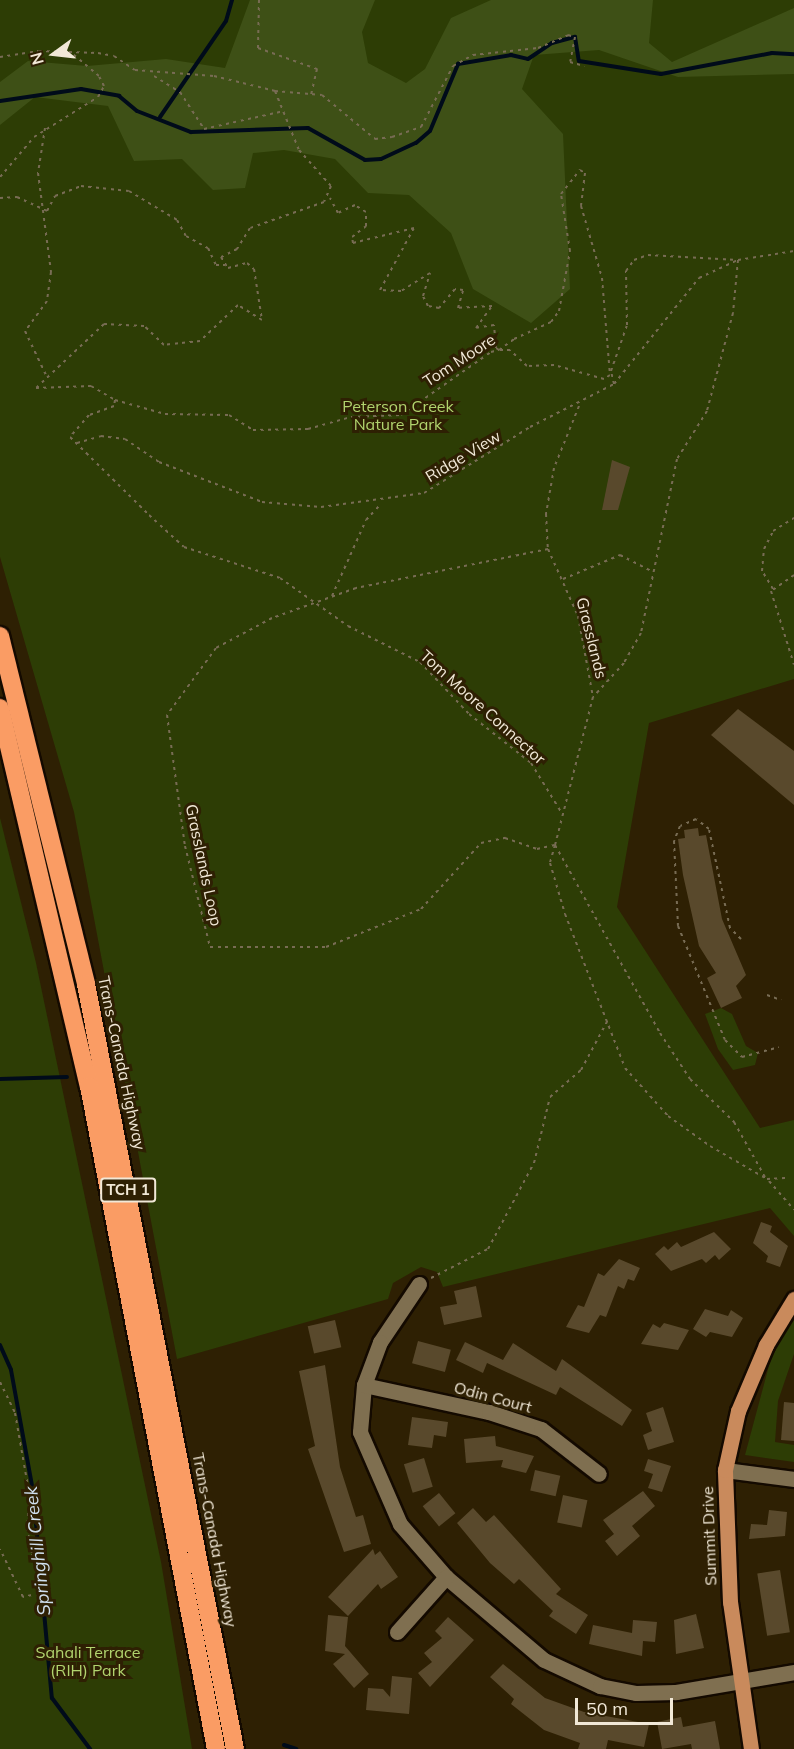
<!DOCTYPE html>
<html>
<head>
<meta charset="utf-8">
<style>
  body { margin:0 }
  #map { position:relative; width:794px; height:1749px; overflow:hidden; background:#2e2003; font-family:Mulish,sans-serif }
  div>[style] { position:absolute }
  .green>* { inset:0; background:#2d3d05 }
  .forest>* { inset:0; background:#3e5016 }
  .stream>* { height:4px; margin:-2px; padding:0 2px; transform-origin:2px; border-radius:2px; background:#000b1a }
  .building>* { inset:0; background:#59492c; transform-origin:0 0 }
  .path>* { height:2px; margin-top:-1px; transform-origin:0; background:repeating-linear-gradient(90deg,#786c54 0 3px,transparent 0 7.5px) }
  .roads { filter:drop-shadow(2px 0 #140a00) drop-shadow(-2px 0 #140a00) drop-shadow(0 2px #140a00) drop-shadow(0 -2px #140a00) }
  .minor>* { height:15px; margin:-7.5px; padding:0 7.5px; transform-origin:7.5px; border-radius:7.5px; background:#7f6f50 }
  .major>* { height:15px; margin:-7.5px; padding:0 7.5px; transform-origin:7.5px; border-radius:7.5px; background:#c98a5c }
  .highway>* { height:18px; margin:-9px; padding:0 9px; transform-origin:9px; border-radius:9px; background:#fa9c64 }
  span { translate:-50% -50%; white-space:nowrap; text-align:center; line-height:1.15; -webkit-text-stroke:6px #2e2003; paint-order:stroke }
  .shield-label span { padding:2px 4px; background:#2e2003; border:2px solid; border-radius:4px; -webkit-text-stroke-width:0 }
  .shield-label { font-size:15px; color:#f1e8d7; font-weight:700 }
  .street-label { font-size:16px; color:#f1e8d7 }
  .park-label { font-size:16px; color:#b1d46e }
  .water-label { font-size:18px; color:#d0e0ef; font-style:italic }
  .north { position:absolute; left:24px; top:24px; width:60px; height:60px; -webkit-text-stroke:4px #2e2003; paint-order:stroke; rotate:255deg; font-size:16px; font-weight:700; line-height:24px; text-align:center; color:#f1e8d7 }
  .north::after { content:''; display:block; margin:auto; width:21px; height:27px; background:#f1e8d7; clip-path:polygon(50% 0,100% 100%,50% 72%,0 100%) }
  .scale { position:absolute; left:575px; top:1698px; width:98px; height:27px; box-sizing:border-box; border:3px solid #f1e8d7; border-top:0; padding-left:8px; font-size:18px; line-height:21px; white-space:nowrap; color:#f1e8d7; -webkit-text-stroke:4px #2e2003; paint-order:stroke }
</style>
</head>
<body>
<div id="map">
  <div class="green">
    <div style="clip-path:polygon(0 0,794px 0,794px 679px,649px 723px,617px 907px,760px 1128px,794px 1120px,794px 1236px,770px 1208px,443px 1287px,437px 1272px,421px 1267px,393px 1283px,388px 1299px,177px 1359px,74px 812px,0 557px)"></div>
    <div style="clip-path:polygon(0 818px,36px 963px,161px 1562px,192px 1749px,0 1749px)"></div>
    <div style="clip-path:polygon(721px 1008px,732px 1014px,746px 1046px,758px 1053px,755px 1065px,733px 1070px,718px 1049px,705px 1014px)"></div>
    <div style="clip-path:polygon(794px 1313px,794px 1354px,778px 1401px,775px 1442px,794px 1445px,794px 1462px,745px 1455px,774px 1347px)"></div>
  </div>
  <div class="forest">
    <div style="clip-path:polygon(250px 0,375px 0,362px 32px,368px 63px,406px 83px,425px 69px,451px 18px,491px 0,653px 0,649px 43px,672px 62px,794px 8px,794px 74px,678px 77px,599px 50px,534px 55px,522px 89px,563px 134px,570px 289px,531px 323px,473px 289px,451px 233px,409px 195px,368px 193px,335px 159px,284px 150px,253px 153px,245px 188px,213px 190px,182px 159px,134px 161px,108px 106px,35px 97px,0 125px,0 82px,28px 61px,87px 66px,166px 59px,225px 68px)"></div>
  </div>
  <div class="stream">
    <div style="left:0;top:101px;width:82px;rotate:-8.4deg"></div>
    <div style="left:81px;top:89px;width:39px;rotate:10deg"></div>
    <div style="left:119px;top:96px;width:23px;rotate:40deg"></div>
    <div style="left:137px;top:111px;width:58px;rotate:21.3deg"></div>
    <div style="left:191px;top:132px;width:117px;rotate:-2deg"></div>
    <div style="left:308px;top:128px;width:65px;rotate:29.3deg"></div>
    <div style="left:365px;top:160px;width:16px;rotate:-4deg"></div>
    <div style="left:381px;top:159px;width:38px;rotate:-25deg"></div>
    <div style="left:416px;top:143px;width:18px;rotate:-41deg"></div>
    <div style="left:430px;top:131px;width:73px;rotate:-67.3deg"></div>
    <div style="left:458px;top:64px;width:54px;rotate:-9.6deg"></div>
    <div style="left:511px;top:55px;width:17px;rotate:13deg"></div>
    <div style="left:528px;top:59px;width:29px;rotate:-34deg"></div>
    <div style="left:552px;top:43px;width:24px;rotate:-15deg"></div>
    <div style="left:575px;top:37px;width:24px;rotate:81deg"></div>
    <div style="left:579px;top:61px;width:83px;rotate:9deg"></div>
    <div style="left:661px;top:74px;width:113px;rotate:-10.7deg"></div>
    <div style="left:772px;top:53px;width:22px;rotate:3deg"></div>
    <div style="left:160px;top:117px;width:116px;rotate:-55.5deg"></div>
    <div style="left:226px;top:21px;width:22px;rotate:-74deg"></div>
    <div style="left:0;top:1079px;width:67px;rotate:-1.7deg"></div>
    <div style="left:0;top:1345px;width:27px;rotate:66deg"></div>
    <div style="left:11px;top:1370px;width:123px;rotate:79.7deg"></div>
    <div style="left:33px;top:1491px;width:208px;rotate:84.8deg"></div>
    <div style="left:52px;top:1698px;width:64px;rotate:53.3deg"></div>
    <div style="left:284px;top:1745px;width:13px;rotate:18deg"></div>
  </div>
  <div class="building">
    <div style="clip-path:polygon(612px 460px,630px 467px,618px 510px,602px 510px)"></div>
    <div style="clip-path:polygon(738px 709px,794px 751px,794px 805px,711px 735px)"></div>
    <div style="clip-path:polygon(698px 828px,699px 836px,706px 835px,722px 919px,746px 975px,736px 986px,742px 998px,721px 1008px,707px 978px,716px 973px,699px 946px,683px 875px,678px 839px,685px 838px,684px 830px)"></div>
    <div style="clip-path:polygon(761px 1222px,772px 1226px,770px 1232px,788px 1246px,780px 1267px,766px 1262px,768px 1256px,753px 1243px)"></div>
    <div style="clip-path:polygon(714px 1232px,731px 1249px,719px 1260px,715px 1255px,706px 1263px,702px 1259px,671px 1271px,655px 1254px,664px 1246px,668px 1250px,677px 1242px,681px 1247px)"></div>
    <div style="clip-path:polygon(619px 1259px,640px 1268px,634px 1281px,628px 1279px,624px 1289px,618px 1286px,606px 1317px,600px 1315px,589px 1333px,566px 1327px,578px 1305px,584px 1307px,598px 1273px,604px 1276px)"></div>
    <div style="clip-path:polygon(476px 1286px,482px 1317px,444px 1325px,440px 1307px,457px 1304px,454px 1291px)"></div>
    <div style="clip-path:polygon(705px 1309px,728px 1316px,731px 1310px,743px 1318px,732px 1337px,710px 1332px,706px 1337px,693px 1329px)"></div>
    <div style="left:335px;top:1320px;width:28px;height:28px;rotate:77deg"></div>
    <div style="clip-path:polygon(664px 1323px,689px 1330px,678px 1350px,641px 1344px,653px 1324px,660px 1328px)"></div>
    <div style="left:418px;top:1341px;width:34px;height:23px;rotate:15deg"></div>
    <div style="clip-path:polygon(465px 1342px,503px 1360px,513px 1343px,556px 1371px,562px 1359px,632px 1410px,622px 1426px,560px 1387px,556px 1395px,487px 1363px,483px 1373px,456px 1360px)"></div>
    <div style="clip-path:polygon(325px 1365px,340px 1467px,356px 1517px,363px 1515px,371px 1544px,344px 1552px,308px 1449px,315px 1446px,299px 1371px)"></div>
    <div style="clip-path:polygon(784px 1402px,794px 1403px,794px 1441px,781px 1440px)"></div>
    <div style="clip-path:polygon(663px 1407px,674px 1442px,648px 1450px,643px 1435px,652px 1431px,646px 1413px)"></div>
    <div style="clip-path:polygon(412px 1417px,448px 1422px,446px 1437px,434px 1435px,432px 1448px,408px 1445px)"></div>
    <div style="clip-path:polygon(495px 1436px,496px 1446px,534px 1456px,526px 1473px,501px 1467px,503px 1460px,466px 1463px,464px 1439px)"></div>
    <div style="left:424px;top:1458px;width:30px;height:21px;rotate:73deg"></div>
    <div style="clip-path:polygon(648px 1459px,671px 1466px,662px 1492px,648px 1488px,653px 1474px,644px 1471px)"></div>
    <div style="left:535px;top:1470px;width:26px;height:21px;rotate:13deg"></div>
    <div style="clip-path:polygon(643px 1491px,655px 1506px,632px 1526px,640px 1536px,617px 1556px,605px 1541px,614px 1534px,603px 1520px)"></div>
    <div style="left:439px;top:1493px;width:26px;height:21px;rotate:51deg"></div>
    <div style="left:563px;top:1495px;width:25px;height:28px;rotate:12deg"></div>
    <div style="clip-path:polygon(473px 1508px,486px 1522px,494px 1515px,561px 1589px,556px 1594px,588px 1615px,576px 1634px,549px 1616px,553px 1611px,519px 1579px,514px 1584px,490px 1563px,457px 1523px)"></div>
    <div style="clip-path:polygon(769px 1510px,787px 1512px,785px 1536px,749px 1539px,751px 1524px,767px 1525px)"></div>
    <div style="clip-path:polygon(373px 1549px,375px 1555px,380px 1551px,398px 1577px,381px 1589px,378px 1584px,348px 1616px,328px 1597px)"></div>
    <div style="left:780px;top:1570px;width:63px;height:23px;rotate:81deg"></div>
    <div style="clip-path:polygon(696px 1614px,704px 1648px,676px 1654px,674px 1620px)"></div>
    <div style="clip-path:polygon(328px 1615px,348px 1617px,345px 1646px,369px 1674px,354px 1688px,333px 1664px,345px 1654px,325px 1651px)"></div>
    <div style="clip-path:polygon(448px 1617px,474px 1640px,430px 1687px,418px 1673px,432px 1662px,424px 1653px,442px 1638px,435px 1631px)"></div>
    <div style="clip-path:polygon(633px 1620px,657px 1622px,655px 1642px,643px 1641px,642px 1656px,589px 1644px,593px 1625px,632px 1633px)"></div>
    <div style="clip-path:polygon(503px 1664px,545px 1698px,584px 1712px,649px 1724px,644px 1747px,608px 1740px,606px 1749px,578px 1749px,580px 1743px,544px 1730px,511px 1704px,514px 1699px,490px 1677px)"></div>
    <div style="clip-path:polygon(392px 1676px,412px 1678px,409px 1714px,366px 1710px,368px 1688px,383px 1689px,390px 1697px)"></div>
    <div style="clip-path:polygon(681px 1717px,683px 1727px,715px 1721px,720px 1749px,692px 1749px,691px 1744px,662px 1749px,657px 1722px)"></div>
  </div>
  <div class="path">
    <div style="left:259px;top:0;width:48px;rotate:91.2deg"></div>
    <div style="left:258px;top:48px;width:63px;rotate:19.6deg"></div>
    <div style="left:317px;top:69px;width:27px;rotate:103deg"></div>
    <div style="left:0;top:57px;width:39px;rotate:-9deg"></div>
    <div style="left:39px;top:51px;width:59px;rotate:1.9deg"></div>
    <div style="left:98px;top:53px;width:16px;rotate:11deg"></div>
    <div style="left:114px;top:56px;width:25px;rotate:34deg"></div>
    <div style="left:135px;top:70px;width:79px;rotate:4.3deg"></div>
    <div style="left:214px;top:76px;width:63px;rotate:13.8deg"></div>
    <div style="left:275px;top:91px;width:64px;rotate:67.9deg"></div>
    <div style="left:299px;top:150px;width:48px;rotate:48.4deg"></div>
    <div style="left:331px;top:186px;width:17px;rotate:114deg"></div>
    <div style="left:324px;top:202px;width:78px;rotate:160.6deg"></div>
    <div style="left:250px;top:228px;width:25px;rotate:122deg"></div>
    <div style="left:237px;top:249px;width:18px;rotate:153deg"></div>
    <div style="left:221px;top:257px;width:13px;rotate:58deg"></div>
    <div style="left:228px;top:268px;width:20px;rotate:-15deg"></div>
    <div style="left:247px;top:263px;width:9px;rotate:41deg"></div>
    <div style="left:254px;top:269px;width:52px;rotate:81.1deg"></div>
    <div style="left:262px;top:320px;width:28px;rotate:-148deg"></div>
    <div style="left:238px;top:305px;width:52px;rotate:136.5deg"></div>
    <div style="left:200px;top:341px;width:36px;rotate:174deg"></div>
    <div style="left:164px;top:345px;width:28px;rotate:-136deg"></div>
    <div style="left:144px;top:326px;width:40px;rotate:-177.1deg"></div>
    <div style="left:104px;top:324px;width:93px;rotate:136.7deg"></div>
    <div style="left:36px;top:388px;width:55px;rotate:-2.1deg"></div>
    <div style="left:91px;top:386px;width:28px;rotate:30deg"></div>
    <div style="left:115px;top:400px;width:52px;rotate:15.6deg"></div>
    <div style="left:165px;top:414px;width:64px;rotate:0.9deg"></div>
    <div style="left:229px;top:415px;width:28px;rotate:32deg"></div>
    <div style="left:253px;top:430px;width:55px;rotate:-1deg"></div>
    <div style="left:308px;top:429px;width:45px;rotate:-15.6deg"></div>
    <div style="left:351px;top:417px;width:50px;rotate:-2.3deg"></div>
    <div style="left:401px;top:415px;width:110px;rotate:-35deg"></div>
    <div style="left:491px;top:352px;width:8px;rotate:-14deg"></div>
    <div style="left:499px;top:350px;width:19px;rotate:-36deg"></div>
    <div style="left:514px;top:339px;width:41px;rotate:-24.7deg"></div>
    <div style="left:551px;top:322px;width:14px;rotate:-54deg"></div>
    <div style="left:559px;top:311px;width:61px;rotate:-79.6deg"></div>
    <div style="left:570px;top:251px;width:58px;rotate:-99deg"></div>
    <div style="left:561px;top:194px;width:31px;rotate:-52deg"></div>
    <div style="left:580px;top:170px;width:6px;rotate:31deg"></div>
    <div style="left:585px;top:173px;width:33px;rotate:97deg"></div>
    <div style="left:581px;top:206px;width:75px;rotate:73.7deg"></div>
    <div style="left:602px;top:278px;width:97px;rotate:85.3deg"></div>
    <div style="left:610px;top:375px;width:7px;rotate:146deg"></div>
    <div style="left:604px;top:379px;width:52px;rotate:-164.4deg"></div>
    <div style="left:554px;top:365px;width:27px;rotate:178deg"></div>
    <div style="left:527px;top:366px;width:23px;rotate:-137deg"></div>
    <div style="left:510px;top:350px;width:11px;rotate:180deg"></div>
    <div style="left:499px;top:350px;width:4px;rotate:-146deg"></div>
    <div style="left:496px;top:348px;width:23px;rotate:-95deg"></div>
    <div style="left:494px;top:325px;width:18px;rotate:171deg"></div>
    <div style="left:476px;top:328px;width:27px;rotate:-54deg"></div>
    <div style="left:492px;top:306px;width:34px;rotate:177deg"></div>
    <div style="left:458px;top:308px;width:19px;rotate:-74deg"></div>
    <div style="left:463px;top:290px;width:8px;rotate:-173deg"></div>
    <div style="left:455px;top:289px;width:25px;rotate:130deg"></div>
    <div style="left:439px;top:308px;width:11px;rotate:-170deg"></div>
    <div style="left:428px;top:306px;width:11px;rotate:-117deg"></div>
    <div style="left:423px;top:296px;width:24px;rotate:-73deg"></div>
    <div style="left:430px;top:273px;width:34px;rotate:148deg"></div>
    <div style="left:401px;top:291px;width:21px;rotate:-177deg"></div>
    <div style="left:380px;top:290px;width:71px;rotate:-61.3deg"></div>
    <div style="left:414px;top:228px;width:63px;rotate:166.2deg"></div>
    <div style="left:353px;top:243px;width:6px;rotate:-99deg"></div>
    <div style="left:352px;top:237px;width:18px;rotate:-38deg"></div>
    <div style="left:366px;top:226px;width:14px;rotate:-90deg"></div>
    <div style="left:366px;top:212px;width:13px;rotate:-148deg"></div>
    <div style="left:355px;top:205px;width:19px;rotate:155deg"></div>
    <div style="left:338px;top:213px;width:17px;rotate:-118deg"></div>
    <div style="left:154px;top:76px;width:31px;rotate:32deg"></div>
    <div style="left:180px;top:92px;width:44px;rotate:57deg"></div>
    <div style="left:204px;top:129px;width:82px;rotate:-12.7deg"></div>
    <div style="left:275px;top:91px;width:47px;rotate:4.9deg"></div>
    <div style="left:322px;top:95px;width:69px;rotate:39.7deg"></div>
    <div style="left:375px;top:139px;width:17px;rotate:-7deg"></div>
    <div style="left:392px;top:137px;width:31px;rotate:-19deg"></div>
    <div style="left:421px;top:127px;width:69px;rotate:-62.3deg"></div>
    <div style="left:453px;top:66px;width:23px;rotate:-29deg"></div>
    <div style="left:473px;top:55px;width:65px;rotate:-6.1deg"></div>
    <div style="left:538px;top:48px;width:33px;rotate:-23deg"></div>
    <div style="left:568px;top:35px;width:7px;rotate:16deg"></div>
    <div style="left:575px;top:37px;width:25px;rotate:101deg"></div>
    <div style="left:570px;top:62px;width:15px;rotate:16deg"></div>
    <div style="left:45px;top:128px;width:46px;rotate:98.8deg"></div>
    <div style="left:38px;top:173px;width:100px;rotate:82.5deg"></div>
    <div style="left:51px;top:272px;width:29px;rotate:98deg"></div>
    <div style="left:47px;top:301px;width:37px;rotate:126deg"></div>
    <div style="left:25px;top:331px;width:49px;rotate:64.5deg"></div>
    <div style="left:0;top:177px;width:52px;rotate:-49.6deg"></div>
    <div style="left:34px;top:137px;width:75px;rotate:-32deg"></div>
    <div style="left:98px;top:97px;width:13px;rotate:-61deg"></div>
    <div style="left:104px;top:86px;width:11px;rotate:-117deg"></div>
    <div style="left:99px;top:76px;width:33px;rotate:-140deg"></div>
    <div style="left:0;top:198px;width:17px;rotate:-3deg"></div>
    <div style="left:17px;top:197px;width:33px;rotate:25deg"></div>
    <div style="left:47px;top:211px;width:17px;rotate:-62deg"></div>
    <div style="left:55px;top:196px;width:28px;rotate:-21deg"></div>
    <div style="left:81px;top:186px;width:48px;rotate:5.9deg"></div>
    <div style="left:129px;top:191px;width:56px;rotate:31.1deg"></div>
    <div style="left:177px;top:220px;width:18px;rotate:61deg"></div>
    <div style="left:186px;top:236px;width:25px;rotate:29deg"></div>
    <div style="left:208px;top:248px;width:19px;rotate:65deg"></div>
    <div style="left:216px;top:265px;width:9px"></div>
    <div style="left:614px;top:384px;width:13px;rotate:-103deg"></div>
    <div style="left:611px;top:371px;width:49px;rotate:-70.8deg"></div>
    <div style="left:627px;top:325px;width:54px;rotate:-91.1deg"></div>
    <div style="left:626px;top:271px;width:14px;rotate:-54deg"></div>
    <div style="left:634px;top:260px;width:15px;rotate:-20deg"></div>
    <div style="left:648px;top:255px;width:90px;rotate:3.2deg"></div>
    <div style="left:738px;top:260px;width:57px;rotate:-9.1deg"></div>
    <div style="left:115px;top:400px;width:6px;rotate:99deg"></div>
    <div style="left:114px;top:406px;width:27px;rotate:160deg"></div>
    <div style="left:89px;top:415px;width:29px;rotate:131deg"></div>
    <div style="left:70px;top:437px;width:111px;rotate:44.6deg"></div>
    <div style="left:149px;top:515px;width:47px;rotate:42.4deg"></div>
    <div style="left:184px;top:547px;width:101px;rotate:17.9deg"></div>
    <div style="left:280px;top:578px;width:83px;rotate:35.2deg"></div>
    <div style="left:348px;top:626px;width:80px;rotate:26.6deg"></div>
    <div style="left:420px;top:662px;width:71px;rotate:46.7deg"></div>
    <div style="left:469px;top:714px;width:79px;rotate:38.3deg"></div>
    <div style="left:531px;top:763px;width:57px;rotate:58.5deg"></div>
    <div style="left:579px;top:406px;width:67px;rotate:112deg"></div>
    <div style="left:554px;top:468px;width:47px;rotate:99.9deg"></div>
    <div style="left:546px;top:514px;width:35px;rotate:87deg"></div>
    <div style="left:548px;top:549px;width:73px;rotate:65.9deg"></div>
    <div style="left:578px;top:616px;width:82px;rotate:79.5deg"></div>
    <div style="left:593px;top:697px;width:153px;rotate:104.4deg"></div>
    <div style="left:555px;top:845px;width:215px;rotate:60.8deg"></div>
    <div style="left:660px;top:1033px;width:55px;rotate:56.9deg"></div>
    <div style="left:690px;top:1079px;width:62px;rotate:44.3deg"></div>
    <div style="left:734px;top:1122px;width:63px;rotate:60.6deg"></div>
    <div style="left:77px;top:443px;width:25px;rotate:-16deg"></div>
    <div style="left:101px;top:436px;width:24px;rotate:7deg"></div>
    <div style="left:125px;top:439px;width:41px;rotate:34.1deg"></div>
    <div style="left:159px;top:462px;width:110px;rotate:21.2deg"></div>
    <div style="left:262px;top:502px;width:59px;rotate:4.8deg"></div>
    <div style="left:321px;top:507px;width:104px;rotate:-7.7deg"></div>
    <div style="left:424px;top:493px;width:125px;rotate:-31.9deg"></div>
    <div style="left:530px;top:427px;width:94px;rotate:-27.1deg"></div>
    <div style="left:614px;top:384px;width:136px;rotate:-51.3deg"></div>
    <div style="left:699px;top:278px;width:43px;rotate:-24.8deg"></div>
    <div style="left:738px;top:260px;width:53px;rotate:95.4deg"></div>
    <div style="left:733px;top:313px;width:101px;rotate:104.9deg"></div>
    <div style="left:707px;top:411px;width:57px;rotate:122deg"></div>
    <div style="left:677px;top:459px;width:178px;rotate:101.7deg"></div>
    <div style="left:641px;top:633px;width:34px;rotate:120deg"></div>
    <div style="left:624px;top:663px;width:46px;rotate:132.4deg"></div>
    <div style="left:548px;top:549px;width:196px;rotate:168.5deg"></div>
    <div style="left:356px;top:588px;width:89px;rotate:160.3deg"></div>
    <div style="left:272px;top:618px;width:64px;rotate:151.8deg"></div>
    <div style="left:216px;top:648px;width:83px;rotate:126.2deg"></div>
    <div style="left:167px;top:715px;width:132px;rotate:82.2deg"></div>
    <div style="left:185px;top:846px;width:104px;rotate:76.1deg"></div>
    <div style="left:210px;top:947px;width:116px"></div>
    <div style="left:326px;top:947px;width:102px;rotate:-21.8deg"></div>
    <div style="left:421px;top:909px;width:89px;rotate:-47.7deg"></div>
    <div style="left:481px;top:843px;width:25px;rotate:-12deg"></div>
    <div style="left:505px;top:838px;width:34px;rotate:19deg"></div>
    <div style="left:537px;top:849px;width:18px;rotate:-13deg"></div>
    <div style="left:555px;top:845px;width:19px;rotate:106deg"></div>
    <div style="left:550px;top:863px;width:53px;rotate:73.6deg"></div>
    <div style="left:565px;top:914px;width:165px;rotate:68.7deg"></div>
    <div style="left:625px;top:1068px;width:64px;rotate:48.1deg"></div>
    <div style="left:668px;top:1116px;width:52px;rotate:35.5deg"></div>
    <div style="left:710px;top:1146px;width:66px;rotate:30.1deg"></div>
    <div style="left:767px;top:1179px;width:22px;rotate:-3deg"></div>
    <div style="left:794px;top:575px;width:28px;rotate:145deg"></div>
    <div style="left:771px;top:591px;width:77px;rotate:72.7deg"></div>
    <div style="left:563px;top:579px;width:62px;rotate:-22.8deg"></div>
    <div style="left:620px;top:555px;width:37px;rotate:27deg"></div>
    <div style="left:773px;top:589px;width:21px;rotate:-121deg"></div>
    <div style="left:762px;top:571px;width:22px;rotate:-85deg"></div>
    <div style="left:764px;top:549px;width:20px;rotate:-63deg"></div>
    <div style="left:773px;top:531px;width:25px;rotate:-32deg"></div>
    <div style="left:332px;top:596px;width:83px;rotate:-65.9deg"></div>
    <div style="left:366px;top:520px;width:22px;rotate:-47deg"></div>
    <div style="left:741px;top:939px;width:16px;rotate:-135deg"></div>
    <div style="left:730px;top:928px;width:101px;rotate:-102deg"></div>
    <div style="left:709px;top:829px;width:16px;rotate:-142deg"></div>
    <div style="left:696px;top:819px;width:17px;rotate:156deg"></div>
    <div style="left:680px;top:826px;width:16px;rotate:112deg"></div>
    <div style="left:674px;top:841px;width:85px;rotate:87.3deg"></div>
    <div style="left:678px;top:926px;width:123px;rotate:67.6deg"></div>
    <div style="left:725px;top:1040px;width:24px;rotate:45deg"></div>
    <div style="left:742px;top:1057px;width:38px;rotate:-15deg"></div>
    <div style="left:767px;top:995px;width:15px;rotate:20deg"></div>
    <div style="left:769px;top:1181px;width:38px;rotate:49deg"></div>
    <div style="left:431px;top:1278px;width:64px;rotate:-27deg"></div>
    <div style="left:488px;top:1249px;width:98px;rotate:-61.9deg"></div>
    <div style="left:534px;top:1163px;width:68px;rotate:-76.4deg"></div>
    <div style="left:550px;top:1097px;width:41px;rotate:-41.1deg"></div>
    <div style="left:581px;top:1070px;width:59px;rotate:-61.7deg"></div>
    <div style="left:0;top:1382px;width:34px;rotate:64deg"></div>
    <div style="left:15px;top:1413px;width:86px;rotate:80deg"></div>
    <div style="left:30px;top:1498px;width:30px;rotate:96deg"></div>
    <div style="left:27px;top:1528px;width:26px;rotate:79deg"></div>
    <div style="left:32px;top:1554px;width:34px;rotate:60deg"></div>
    <div style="left:49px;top:1584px;width:9px;rotate:111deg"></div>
    <div style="left:46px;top:1592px;width:24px;rotate:168deg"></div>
    <div style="left:23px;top:1597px;width:53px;rotate:-115.6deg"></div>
  </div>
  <div class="roads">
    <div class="minor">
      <div style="left:419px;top:1284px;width:70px;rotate:123.9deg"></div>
      <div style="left:380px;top:1342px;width:46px;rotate:110.4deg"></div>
      <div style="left:364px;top:1385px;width:47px;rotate:94.9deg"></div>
      <div style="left:360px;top:1432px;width:100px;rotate:66.5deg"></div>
      <div style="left:400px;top:1524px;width:70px;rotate:49deg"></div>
      <div style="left:446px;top:1577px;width:128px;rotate:40.3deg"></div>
      <div style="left:544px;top:1660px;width:62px;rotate:24.9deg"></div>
      <div style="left:600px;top:1686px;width:37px;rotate:11deg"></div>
      <div style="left:636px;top:1693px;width:40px;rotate:-1.4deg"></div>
      <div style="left:676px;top:1692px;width:120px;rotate:-9.6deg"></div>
      <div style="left:364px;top:1385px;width:128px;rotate:12.2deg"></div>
      <div style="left:489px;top:1412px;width:55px;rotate:18.1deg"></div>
      <div style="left:541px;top:1429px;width:73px;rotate:37.8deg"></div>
      <div style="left:725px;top:1470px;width:70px;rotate:7.4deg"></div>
      <div style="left:397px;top:1632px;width:74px;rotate:-48.3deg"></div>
    </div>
    <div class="major">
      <div style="left:751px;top:1749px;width:148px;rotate:-98.1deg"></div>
      <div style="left:730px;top:1602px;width:132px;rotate:-92.2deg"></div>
      <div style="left:725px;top:1470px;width:60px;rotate:-77.6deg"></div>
      <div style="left:738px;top:1411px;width:72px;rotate:-67deg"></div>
      <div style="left:766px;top:1345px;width:54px;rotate:-58.7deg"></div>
    </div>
    <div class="highway">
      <div style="left:0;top:636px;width:358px;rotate:76.1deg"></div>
      <div style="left:86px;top:984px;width:779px;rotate:78.98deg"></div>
      <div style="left:0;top:708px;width:388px;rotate:76.8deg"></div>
      <div style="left:89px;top:1086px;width:675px;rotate:79.16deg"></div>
    </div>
  </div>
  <div class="shield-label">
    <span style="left:128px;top:1190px">TCH 1</span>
  </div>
  <div class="street-label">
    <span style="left:459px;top:360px;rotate:-33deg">Tom Moore</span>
    <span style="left:463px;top:456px;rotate:-31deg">Ridge View</span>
    <span style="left:592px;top:638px;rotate:76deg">Grasslands</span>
    <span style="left:483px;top:707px;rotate:42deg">Tom Moore Connector</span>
    <span style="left:204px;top:865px;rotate:78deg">Grasslands Loop</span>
    <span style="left:122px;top:1063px;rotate:78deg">Trans-Canada Highway</span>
    <span style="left:493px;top:1397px;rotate:15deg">Odin Court</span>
    <span style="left:709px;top:1536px;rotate:-92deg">Summit Drive</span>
    <span style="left:215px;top:1540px;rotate:79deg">Trans-Canada Highway</span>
  </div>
  <div class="park-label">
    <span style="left:398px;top:415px">Peterson Creek<br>Nature Park</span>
    <span style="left:88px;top:1661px">Sahali Terrace<br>(RIH) Park</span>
  </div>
  <div class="water-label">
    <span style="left:38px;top:1551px;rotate:-96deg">Springhill Creek</span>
  </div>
  <div class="north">N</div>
  <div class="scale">50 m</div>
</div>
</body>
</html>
